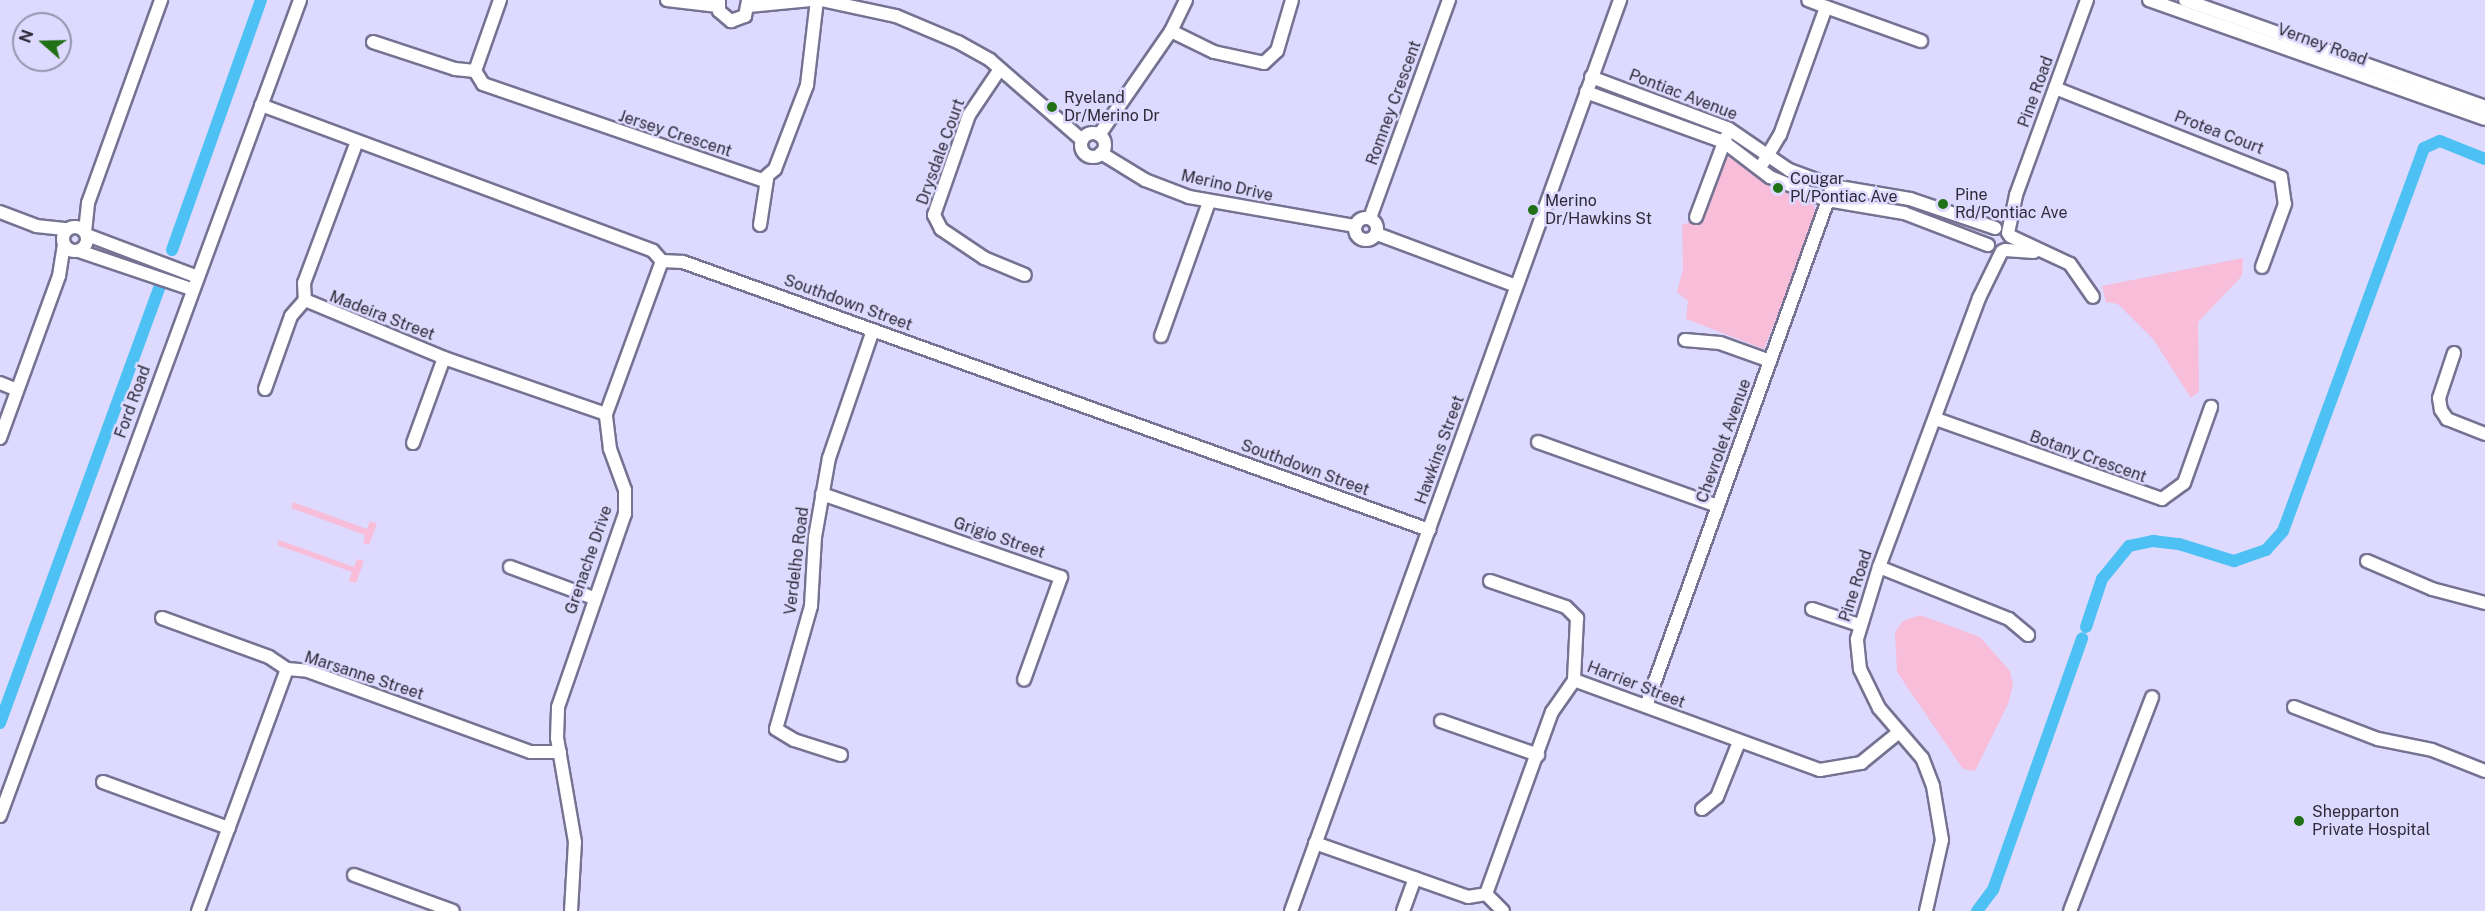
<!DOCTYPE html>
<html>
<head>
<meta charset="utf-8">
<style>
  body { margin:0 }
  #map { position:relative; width:2485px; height:911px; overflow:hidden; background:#dedaff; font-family:"Public Sans",sans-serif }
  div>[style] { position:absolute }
  .green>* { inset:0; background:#f7bdd9 }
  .canal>* { height:12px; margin:-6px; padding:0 6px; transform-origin:6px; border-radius:6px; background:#4dc1f3 }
  .roads { filter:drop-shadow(2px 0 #757292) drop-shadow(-2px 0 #757292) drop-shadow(0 2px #757292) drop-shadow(0 -2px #757292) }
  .minor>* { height:12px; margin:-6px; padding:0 6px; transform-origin:6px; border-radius:6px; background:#fff }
  .minor>.ring { margin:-6px; padding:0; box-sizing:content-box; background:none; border:12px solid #fff; border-radius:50% }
  .dots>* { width:16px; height:16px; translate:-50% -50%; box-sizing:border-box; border:3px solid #dedaff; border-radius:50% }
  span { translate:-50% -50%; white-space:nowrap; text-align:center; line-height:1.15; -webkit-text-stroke:5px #dedaff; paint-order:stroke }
  .street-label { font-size:16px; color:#2d2b39 }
  .poi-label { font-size:16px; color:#2d2b39 }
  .left { translate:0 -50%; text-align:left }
  .north { position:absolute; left:12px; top:12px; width:60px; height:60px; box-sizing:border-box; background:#dedaff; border:2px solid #9794b0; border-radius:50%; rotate:290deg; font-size:16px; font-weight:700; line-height:24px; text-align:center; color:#2d2b39 }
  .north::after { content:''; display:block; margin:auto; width:21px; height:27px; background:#207016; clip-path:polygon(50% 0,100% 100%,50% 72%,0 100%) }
</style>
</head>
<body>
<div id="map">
  <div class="green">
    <div style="clip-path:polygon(1735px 154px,1766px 181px,1814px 203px,1815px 219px,1764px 349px,1686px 319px,1688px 301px,1677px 292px,1683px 269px,1682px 225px,1700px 219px,1722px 161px)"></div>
    <div style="clip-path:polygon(2243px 258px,2242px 276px,2198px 322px,2199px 392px,2191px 398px,2153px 339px,2118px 304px,2106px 302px,2102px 286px)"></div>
    <div style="clip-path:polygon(293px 502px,367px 529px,370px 521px,377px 524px,369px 545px,363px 543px,365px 535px,291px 508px)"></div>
    <div style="clip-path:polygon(279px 540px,354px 567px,357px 559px,364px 561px,356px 583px,349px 581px,352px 572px,277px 545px)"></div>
    <div style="clip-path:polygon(1920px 615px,1980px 637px,2010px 671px,2013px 685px,2008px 704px,1975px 771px,1963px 769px,1897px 672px,1895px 632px,1903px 621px)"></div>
  </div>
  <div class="canal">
    <div style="left:172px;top:250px;width:265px;rotate:-70.4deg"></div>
    <div style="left:2086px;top:627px;width:51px;rotate:-71.6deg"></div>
    <div style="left:2102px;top:579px;width:43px;rotate:-50.7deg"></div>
    <div style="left:2129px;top:546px;width:25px;rotate:-12deg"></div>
    <div style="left:2153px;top:541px;width:26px;rotate:7deg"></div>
    <div style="left:2179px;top:544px;width:58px;rotate:17.2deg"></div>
    <div style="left:2234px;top:561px;width:34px;rotate:-19deg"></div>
    <div style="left:2266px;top:550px;width:25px;rotate:-48deg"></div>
    <div style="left:2283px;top:531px;width:408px;rotate:-69.8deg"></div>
    <div style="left:2424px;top:148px;width:17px;rotate:-24deg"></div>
    <div style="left:2440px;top:141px;width:48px;rotate:21.8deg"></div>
    <div style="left:0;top:723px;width:466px;rotate:-69.9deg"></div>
    <div style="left:1977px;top:911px;width:26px;rotate:-53deg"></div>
    <div style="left:1993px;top:890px;width:267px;rotate:-70.5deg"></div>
  </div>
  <div class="roads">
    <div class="minor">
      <div style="left:500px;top:0;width:75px;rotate:109.4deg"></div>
      <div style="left:475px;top:71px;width:15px;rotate:58deg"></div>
      <div style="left:483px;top:84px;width:295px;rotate:19deg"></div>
      <div style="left:762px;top:180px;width:17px;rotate:-40deg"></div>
      <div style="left:775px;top:169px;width:90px;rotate:-69.1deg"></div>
      <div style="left:807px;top:85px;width:86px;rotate:-83.3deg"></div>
      <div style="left:667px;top:0;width:51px;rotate:6.7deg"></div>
      <div style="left:719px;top:0;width:11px;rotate:90deg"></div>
      <div style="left:719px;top:11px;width:16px;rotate:40deg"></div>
      <div style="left:731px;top:21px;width:15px;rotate:-20deg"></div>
      <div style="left:745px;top:16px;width:16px;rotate:-79deg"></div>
      <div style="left:821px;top:0;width:77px;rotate:12deg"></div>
      <div style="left:896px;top:16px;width:67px;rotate:22.8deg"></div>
      <div style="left:958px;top:42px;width:37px;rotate:29deg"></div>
      <div style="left:990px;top:60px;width:122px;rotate:41deg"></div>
      <div style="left:2149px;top:0;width:356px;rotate:19.5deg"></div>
      <div style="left:2185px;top:0;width:319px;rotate:19.6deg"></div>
      <div style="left:749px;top:6px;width:62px;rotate:-5.5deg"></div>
      <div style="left:1826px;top:7px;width:101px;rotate:19.7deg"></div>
      <div style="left:1171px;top:31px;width:48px;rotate:26deg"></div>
      <div style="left:1214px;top:52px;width:51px;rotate:12.4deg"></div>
      <div style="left:1264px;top:63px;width:18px;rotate:-43deg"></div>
      <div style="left:1277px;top:51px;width:53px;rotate:-73.6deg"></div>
      <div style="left:373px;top:42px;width:86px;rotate:18.2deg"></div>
      <div style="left:455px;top:69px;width:20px;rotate:6deg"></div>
      <div style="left:1000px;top:69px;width:55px;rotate:124deg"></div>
      <div style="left:969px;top:115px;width:106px;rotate:109.3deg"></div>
      <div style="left:934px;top:215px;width:16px;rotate:63deg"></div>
      <div style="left:941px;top:229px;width:52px;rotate:34deg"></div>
      <div style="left:984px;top:258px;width:44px;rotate:22.5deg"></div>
      <div style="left:1591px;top:77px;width:147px;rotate:20.6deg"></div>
      <div style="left:1729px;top:129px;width:73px;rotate:34.3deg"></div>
      <div style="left:1789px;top:170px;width:47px;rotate:20deg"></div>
      <div style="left:1833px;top:186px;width:78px;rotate:9.6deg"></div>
      <div style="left:1910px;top:199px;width:90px;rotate:18.8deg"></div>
      <div style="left:2055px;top:88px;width:243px;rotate:21.5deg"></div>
      <div style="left:2281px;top:177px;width:27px;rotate:82deg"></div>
      <div style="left:2285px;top:204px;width:67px;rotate:110.1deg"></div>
      <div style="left:1586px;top:92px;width:147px;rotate:19.9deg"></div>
      <div style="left:1724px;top:142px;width:58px;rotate:37.3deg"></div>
      <div style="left:1770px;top:177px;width:61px;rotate:22deg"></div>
      <div style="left:1827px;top:200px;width:78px;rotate:9.6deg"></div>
      <div style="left:1904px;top:213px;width:90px;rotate:20.9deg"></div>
      <div style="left:261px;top:105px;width:418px;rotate:20.4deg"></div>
      <div style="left:653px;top:251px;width:13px;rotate:48deg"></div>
      <div style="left:662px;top:261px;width:21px;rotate:3deg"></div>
      <div style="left:683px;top:262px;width:793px;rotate:19.76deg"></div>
      <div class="ring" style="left:1081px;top:133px;width:12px;height:12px"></div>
      <div style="left:1099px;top:135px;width:126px;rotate:-55.3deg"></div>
      <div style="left:1171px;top:31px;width:34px;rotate:-64deg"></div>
      <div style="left:356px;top:144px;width:148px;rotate:110.5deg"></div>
      <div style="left:304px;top:283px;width:17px;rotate:87deg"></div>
      <div style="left:305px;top:300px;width:151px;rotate:22.6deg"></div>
      <div style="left:444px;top:358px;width:171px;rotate:19.1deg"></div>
      <div style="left:1101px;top:153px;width:52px;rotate:31.5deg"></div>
      <div style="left:1145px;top:180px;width:47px;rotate:21.1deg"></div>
      <div style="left:1189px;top:197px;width:169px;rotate:9.9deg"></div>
      <div style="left:1763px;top:163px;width:33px;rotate:-59deg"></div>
      <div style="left:1780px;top:135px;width:136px;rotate:-70.2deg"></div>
      <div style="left:1826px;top:7px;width:19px;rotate:-159deg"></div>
      <div style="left:0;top:212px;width:39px;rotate:21deg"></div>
      <div style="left:36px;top:226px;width:31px;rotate:6deg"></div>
      <div style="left:1696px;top:217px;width:85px;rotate:-69.4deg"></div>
      <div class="ring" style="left:1355px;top:218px;width:10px;height:10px"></div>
      <div style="left:1370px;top:218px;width:232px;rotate:-70.1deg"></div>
      <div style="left:760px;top:225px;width:47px;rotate:-81.3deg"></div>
      <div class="ring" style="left:63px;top:227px;width:12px;height:12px"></div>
      <div style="left:85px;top:232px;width:29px;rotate:-84deg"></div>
      <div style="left:88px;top:203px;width:216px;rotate:-70.2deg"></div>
      <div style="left:2008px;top:233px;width:39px;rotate:-78deg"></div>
      <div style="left:2016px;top:195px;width:208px;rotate:-70deg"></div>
      <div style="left:1377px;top:234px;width:148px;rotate:20.5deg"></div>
      <div style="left:87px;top:235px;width:116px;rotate:20.8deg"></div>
      <div style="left:2010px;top:236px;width:66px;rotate:25deg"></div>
      <div style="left:2070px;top:264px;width:40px;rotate:55.1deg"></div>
      <div style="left:2005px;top:250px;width:29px;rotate:4deg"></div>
      <div style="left:79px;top:251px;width:118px;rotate:18.7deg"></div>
      <div style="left:1161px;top:336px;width:142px;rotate:-70.3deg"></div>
      <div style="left:1685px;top:340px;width:35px;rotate:5deg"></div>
      <div style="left:1720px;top:343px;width:53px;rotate:19.8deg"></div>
      <div style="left:2454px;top:353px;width:47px;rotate:108.4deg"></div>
      <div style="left:2439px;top:398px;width:12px;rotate:81deg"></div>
      <div style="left:2441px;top:410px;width:11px;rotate:56deg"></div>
      <div style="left:2447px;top:419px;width:41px;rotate:21.5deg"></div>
      <div style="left:0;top:383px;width:18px;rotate:22deg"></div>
      <div style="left:265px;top:389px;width:77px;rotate:-70.4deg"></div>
      <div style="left:291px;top:316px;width:21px;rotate:-49deg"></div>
      <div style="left:1936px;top:419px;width:240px;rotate:19.5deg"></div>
      <div style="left:2162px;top:499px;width:27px;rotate:-36deg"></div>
      <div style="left:2184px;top:483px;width:81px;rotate:-70.4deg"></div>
      <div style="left:0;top:438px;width:172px;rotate:-70deg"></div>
      <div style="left:59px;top:276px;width:31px;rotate:-81deg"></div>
      <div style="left:1538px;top:442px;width:191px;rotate:19.6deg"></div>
      <div style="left:413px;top:443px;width:90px;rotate:-70deg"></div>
      <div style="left:822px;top:494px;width:253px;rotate:19.2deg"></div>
      <div style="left:1061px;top:577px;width:109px;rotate:109.8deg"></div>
      <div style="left:2367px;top:561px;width:71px;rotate:23.3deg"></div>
      <div style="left:2432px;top:589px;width:55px;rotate:14.8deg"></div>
      <div style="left:510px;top:567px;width:90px;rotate:20.3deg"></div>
      <div style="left:1879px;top:567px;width:140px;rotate:21.8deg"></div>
      <div style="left:2009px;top:619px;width:25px;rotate:40deg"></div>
      <div style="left:1490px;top:581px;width:80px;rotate:18.9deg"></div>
      <div style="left:1566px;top:607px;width:16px;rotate:45deg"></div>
      <div style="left:1577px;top:618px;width:62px;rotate:92.8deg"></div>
      <div style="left:1812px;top:609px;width:50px;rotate:18.8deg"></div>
      <div style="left:162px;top:618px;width:114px;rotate:20deg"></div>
      <div style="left:269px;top:657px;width:22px;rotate:34deg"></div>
      <div style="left:287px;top:669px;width:21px;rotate:5deg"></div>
      <div style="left:308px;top:671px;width:237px;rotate:20deg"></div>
      <div style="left:531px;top:752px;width:29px"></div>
      <div style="left:1646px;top:706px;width:553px;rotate:-70.22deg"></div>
      <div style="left:2294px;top:707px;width:90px;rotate:20.9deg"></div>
      <div style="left:2378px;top:739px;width:55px;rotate:11.5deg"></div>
      <div style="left:2432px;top:750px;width:57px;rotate:21.6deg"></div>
      <div style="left:1441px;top:721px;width:103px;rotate:19.3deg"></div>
      <div style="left:841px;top:755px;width:49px;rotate:-162.3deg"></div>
      <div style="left:794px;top:740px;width:21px;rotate:-149deg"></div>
      <div style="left:776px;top:729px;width:128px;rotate:-74.1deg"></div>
      <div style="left:811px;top:606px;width:69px;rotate:-86.7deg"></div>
      <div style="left:815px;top:537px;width:80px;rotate:-80deg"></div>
      <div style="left:829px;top:458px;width:135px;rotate:-71deg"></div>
      <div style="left:103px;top:782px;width:134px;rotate:20.1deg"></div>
      <div style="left:1702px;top:809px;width:19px;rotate:-39deg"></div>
      <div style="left:1717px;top:797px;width:59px;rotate:-68.2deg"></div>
      <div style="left:0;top:816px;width:869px;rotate:-69.81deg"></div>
      <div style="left:1315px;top:843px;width:162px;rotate:19.4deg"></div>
      <div style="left:1468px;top:897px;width:18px;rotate:-9deg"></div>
      <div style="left:1486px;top:894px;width:24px;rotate:45deg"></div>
      <div style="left:354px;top:875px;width:105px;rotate:20deg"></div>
      <div style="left:1486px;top:894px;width:194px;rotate:-70.1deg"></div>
      <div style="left:1552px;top:712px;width:39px;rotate:-55deg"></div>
      <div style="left:1574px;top:680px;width:262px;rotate:20.1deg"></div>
      <div style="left:1820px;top:770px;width:42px;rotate:-9.7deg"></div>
      <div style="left:1861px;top:763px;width:49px;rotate:-39.2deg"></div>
      <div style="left:198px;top:911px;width:258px;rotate:-69.8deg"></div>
      <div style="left:571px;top:911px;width:69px;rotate:-86.7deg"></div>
      <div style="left:575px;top:842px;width:106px;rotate:-99.8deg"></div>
      <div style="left:557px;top:738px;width:31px;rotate:-88deg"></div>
      <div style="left:558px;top:707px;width:204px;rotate:-70.9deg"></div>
      <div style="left:625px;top:514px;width:24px;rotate:-90deg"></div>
      <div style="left:625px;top:490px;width:44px;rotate:-110.1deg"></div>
      <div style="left:610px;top:449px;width:35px;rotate:-97deg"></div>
      <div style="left:606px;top:414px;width:163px;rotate:-69.9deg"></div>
      <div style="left:1291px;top:911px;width:969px;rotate:-70.14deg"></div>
      <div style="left:1403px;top:911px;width:35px;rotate:-70deg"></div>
      <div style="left:1926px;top:911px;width:73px;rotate:-77.3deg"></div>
      <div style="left:1942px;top:840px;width:55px;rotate:-99.5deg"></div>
      <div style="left:1933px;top:786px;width:30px;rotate:-111deg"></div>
      <div style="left:1922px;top:758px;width:66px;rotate:-130.7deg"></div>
      <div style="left:1879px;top:708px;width:43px;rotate:-116deg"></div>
      <div style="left:1860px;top:669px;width:30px;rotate:-96deg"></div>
      <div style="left:1857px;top:639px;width:75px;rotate:-73deg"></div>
      <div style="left:1879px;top:567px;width:287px;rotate:-69.6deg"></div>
      <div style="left:1979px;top:298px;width:52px;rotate:-63.9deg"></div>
      <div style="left:2070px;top:911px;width:229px;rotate:-69deg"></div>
    </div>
  </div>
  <div class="dots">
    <div style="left:1052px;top:107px;background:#207016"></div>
    <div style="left:1778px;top:188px;background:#207016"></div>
    <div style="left:1943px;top:204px;background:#207016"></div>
    <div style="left:1533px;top:210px;background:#207016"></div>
    <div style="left:2299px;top:821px;background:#207016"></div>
  </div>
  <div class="street-label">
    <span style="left:2322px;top:45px;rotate:20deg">Verney Road</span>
    <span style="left:2036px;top:92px;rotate:-70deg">Pine Road</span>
    <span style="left:1683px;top:95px;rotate:21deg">Pontiac Avenue</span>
    <span style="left:1394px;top:103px;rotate:-70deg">Romney Crescent</span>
    <span style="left:2219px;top:133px;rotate:21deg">Protea Court</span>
    <span style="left:675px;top:134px;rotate:18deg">Jersey Crescent</span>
    <span style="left:941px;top:152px;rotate:-70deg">Drysdale Court</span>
    <span style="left:1227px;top:186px;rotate:13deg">Merino Drive</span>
    <span style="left:848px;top:303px;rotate:20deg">Southdown Street</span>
    <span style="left:382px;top:316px;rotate:21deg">Madeira Street</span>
    <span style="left:133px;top:402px;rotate:-70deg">Ford Road</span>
    <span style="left:1724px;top:441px;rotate:-70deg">Chevrolet Avenue</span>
    <span style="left:1440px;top:450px;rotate:-70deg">Hawkins Street</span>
    <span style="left:2088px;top:457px;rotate:20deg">Botany Crescent</span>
    <span style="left:1305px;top:468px;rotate:20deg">Southdown Street</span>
    <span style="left:999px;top:538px;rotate:19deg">Grigio Street</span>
    <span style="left:589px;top:560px;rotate:-71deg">Grenache Drive</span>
    <span style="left:797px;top:561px;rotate:-83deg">Verdelho Road</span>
    <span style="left:1856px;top:586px;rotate:-72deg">Pine Road</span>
    <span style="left:364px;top:676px;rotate:18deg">Marsanne Street</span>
    <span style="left:1636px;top:685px;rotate:21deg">Harrier Street</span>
  </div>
  <div class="poi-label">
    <span class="left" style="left:1064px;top:107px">Ryeland<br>Dr/Merino Dr</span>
    <span class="left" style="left:1790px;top:188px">Cougar<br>Pl/Pontiac Ave</span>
    <span class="left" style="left:1955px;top:204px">Pine<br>Rd/Pontiac Ave</span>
    <span class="left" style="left:1545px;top:210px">Merino<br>Dr/Hawkins St</span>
    <span class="left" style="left:2312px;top:821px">Shepparton<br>Private Hospital</span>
  </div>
  <div class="north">N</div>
</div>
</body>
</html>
